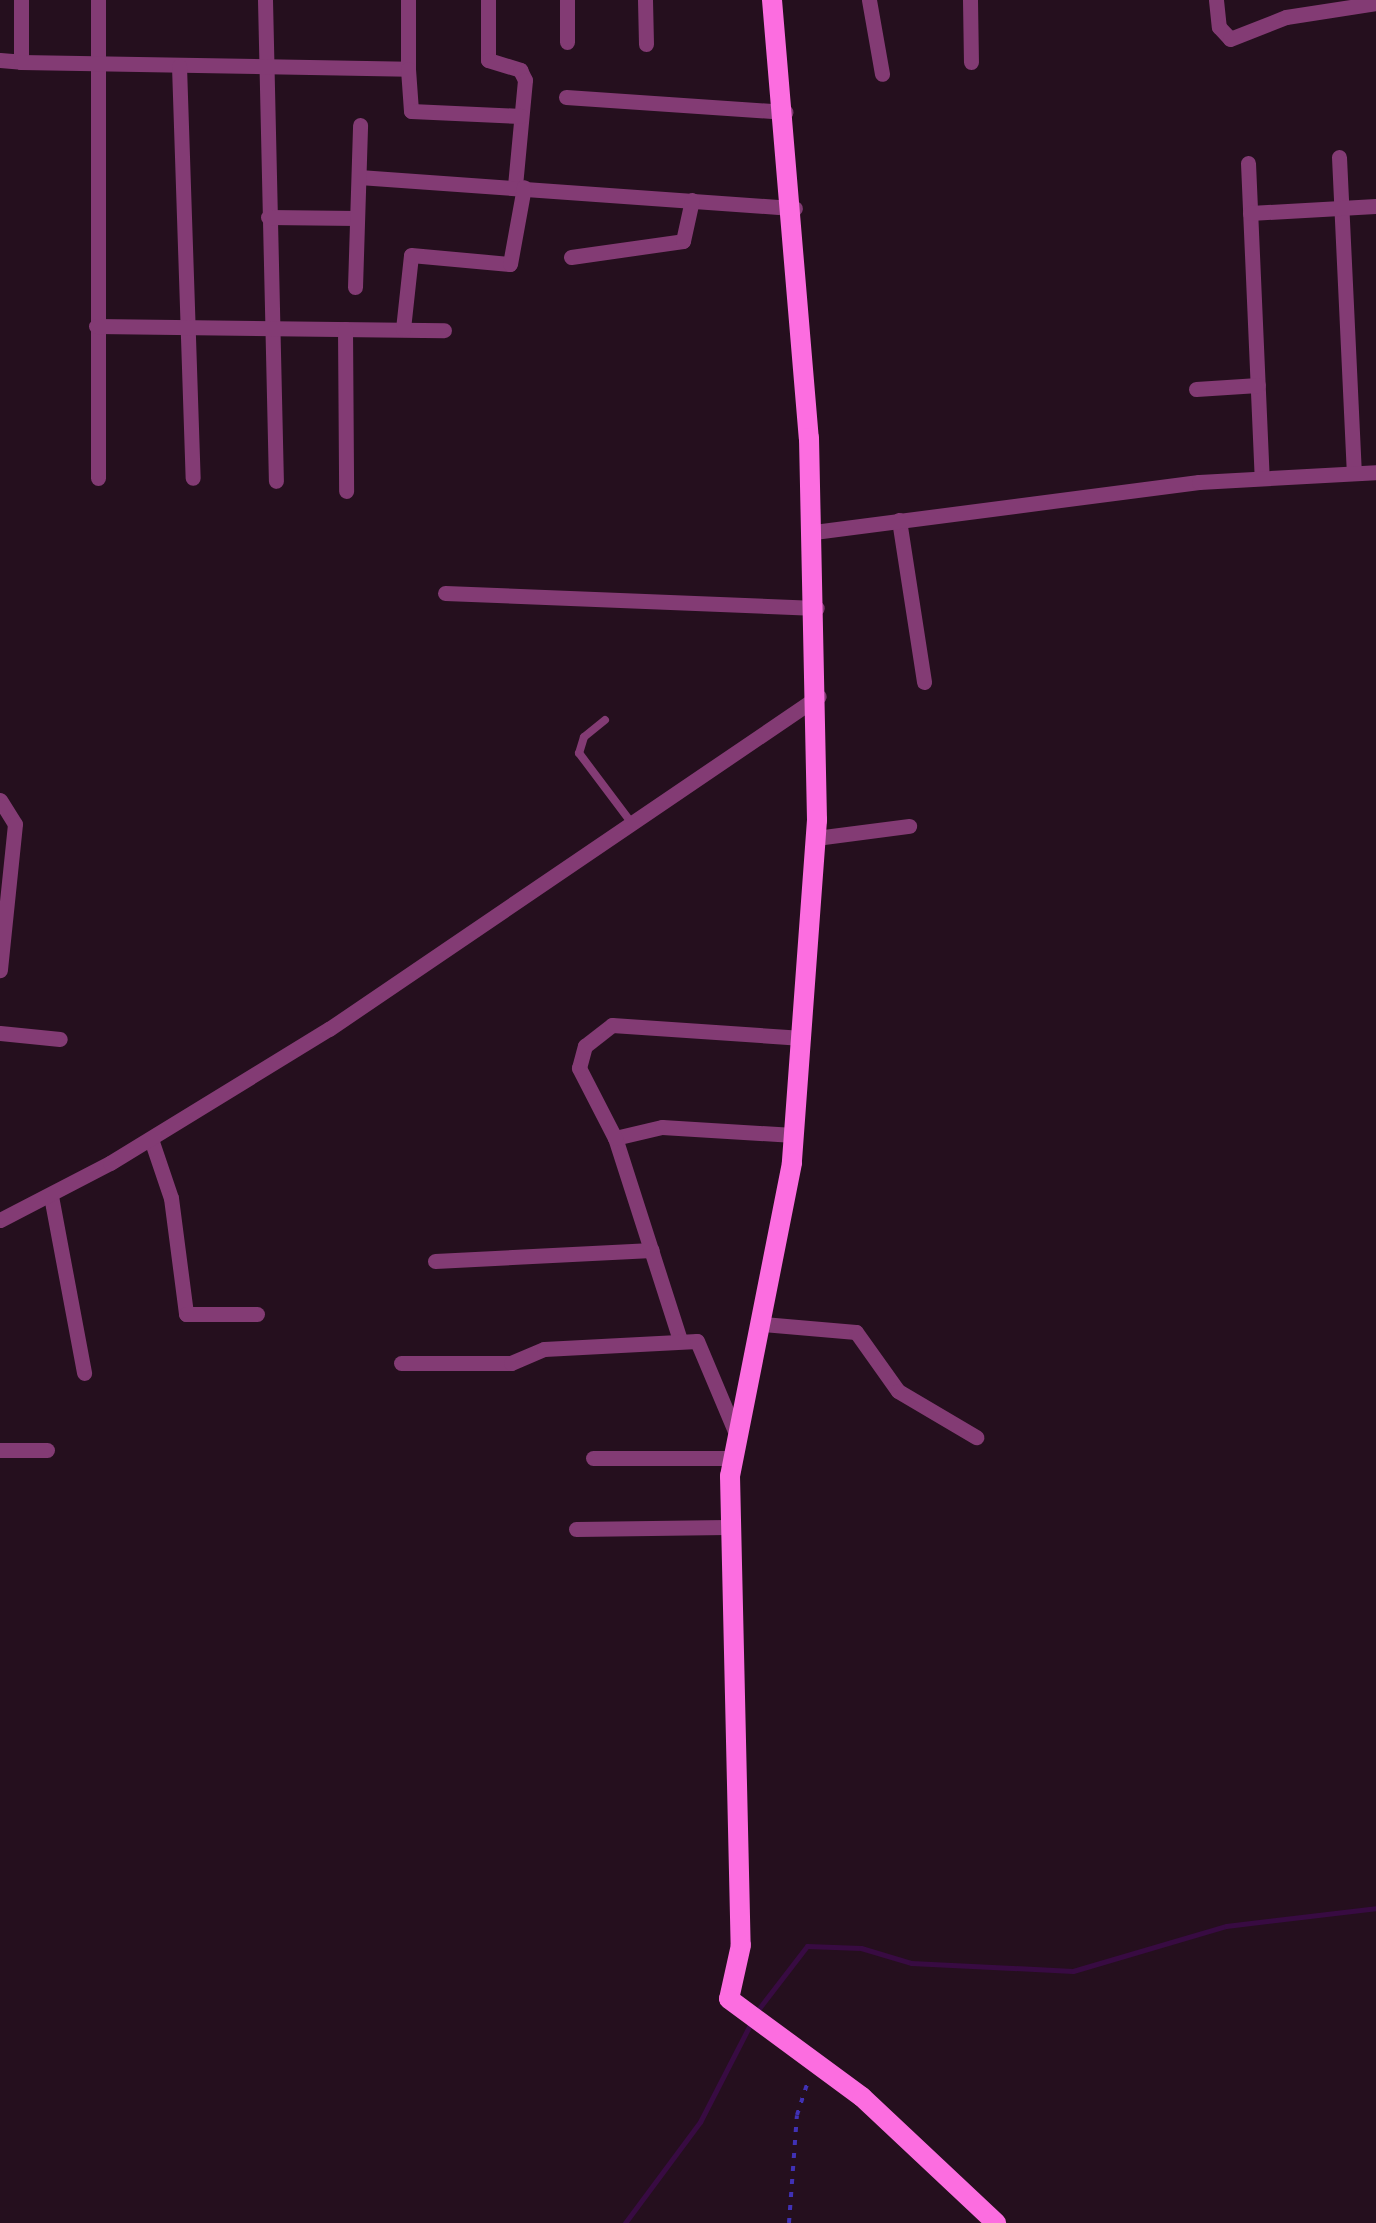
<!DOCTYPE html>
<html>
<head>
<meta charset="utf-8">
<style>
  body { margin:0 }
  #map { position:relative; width:1376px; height:2223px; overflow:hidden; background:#250f1e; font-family:Jost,sans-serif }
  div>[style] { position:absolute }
  .stream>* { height:5px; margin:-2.5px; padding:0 2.5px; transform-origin:2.5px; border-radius:2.5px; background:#380b42 }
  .path>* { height:4px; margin-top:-2px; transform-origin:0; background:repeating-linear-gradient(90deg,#4031b5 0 5px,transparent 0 13px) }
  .lane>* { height:8px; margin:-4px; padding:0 4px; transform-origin:4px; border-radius:4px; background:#833b74 }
  .street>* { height:15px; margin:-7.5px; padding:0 7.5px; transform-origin:7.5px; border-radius:7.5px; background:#833b74 }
  .secondary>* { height:20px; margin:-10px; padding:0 10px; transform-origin:10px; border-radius:10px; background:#fc6de0 }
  span { translate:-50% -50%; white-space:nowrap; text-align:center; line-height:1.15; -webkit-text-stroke:8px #250f1e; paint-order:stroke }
</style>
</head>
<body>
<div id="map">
  <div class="stream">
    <div style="left:757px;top:2011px;width:82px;rotate:-52.4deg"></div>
    <div style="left:807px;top:1946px;width:54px;rotate:2.1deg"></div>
    <div style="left:861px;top:1948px;width:52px;rotate:16.7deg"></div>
    <div style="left:911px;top:1963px;width:162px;rotate:2.8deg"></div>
    <div style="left:1073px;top:1971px;width:159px;rotate:-16.4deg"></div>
    <div style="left:1226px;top:1926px;width:151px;rotate:-6.8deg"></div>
    <div style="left:625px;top:2223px;width:126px;rotate:-53.4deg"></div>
    <div style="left:700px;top:2122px;width:114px;rotate:-62.8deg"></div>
  </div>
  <div class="path">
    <div style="left:789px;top:2223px;width:108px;rotate:-85.8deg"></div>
    <div style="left:797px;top:2115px;width:36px;rotate:-72deg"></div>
  </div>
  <div class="lane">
    <div style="left:605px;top:720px;width:27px;rotate:141deg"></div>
    <div style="left:584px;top:737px;width:17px;rotate:107deg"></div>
    <div style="left:579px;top:753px;width:90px;rotate:53.1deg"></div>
  </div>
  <div class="street">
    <div style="left:98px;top:0;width:478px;rotate:90deg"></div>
    <div style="left:265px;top:0;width:481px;rotate:88.7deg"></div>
    <div style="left:488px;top:0;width:60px;rotate:90deg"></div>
    <div style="left:488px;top:60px;width:34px;rotate:17deg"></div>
    <div style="left:520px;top:70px;width:11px;rotate:63deg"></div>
    <div style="left:525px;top:80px;width:106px;rotate:95.4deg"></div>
    <div style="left:645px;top:0;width:44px;rotate:88.7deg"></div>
    <div style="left:869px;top:0;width:75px;rotate:80deg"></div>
    <div style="left:970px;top:0;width:62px;rotate:89.1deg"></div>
    <div style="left:1216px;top:0;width:27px;rotate:84deg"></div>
    <div style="left:1219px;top:27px;width:16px;rotate:47deg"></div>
    <div style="left:1230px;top:39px;width:60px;rotate:-21.4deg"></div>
    <div style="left:1286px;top:17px;width:91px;rotate:-8.8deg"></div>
    <div style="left:567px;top:42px;width:42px;rotate:-90deg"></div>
    <div style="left:0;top:60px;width:21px;rotate:5deg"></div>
    <div style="left:21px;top:62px;width:62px;rotate:-90deg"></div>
    <div style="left:21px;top:62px;width:387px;rotate:1deg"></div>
    <div style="left:408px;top:69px;width:69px;rotate:-90deg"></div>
    <div style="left:179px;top:66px;width:412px;rotate:88.1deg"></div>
    <div style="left:408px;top:69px;width:42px;rotate:85.9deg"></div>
    <div style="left:411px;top:111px;width:110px;rotate:2.6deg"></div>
    <div style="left:566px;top:97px;width:220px;rotate:3.9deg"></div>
    <div style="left:1339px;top:157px;width:316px;rotate:87.3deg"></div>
    <div style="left:1248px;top:163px;width:315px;rotate:87.5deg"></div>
    <div style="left:359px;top:177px;width:437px;rotate:4.1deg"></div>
    <div style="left:1250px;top:213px;width:126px;rotate:-3.2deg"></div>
    <div style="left:268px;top:217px;width:89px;rotate:0.6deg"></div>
    <div style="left:571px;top:257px;width:113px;rotate:-8.1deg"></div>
    <div style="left:683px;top:241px;width:42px;rotate:-77.6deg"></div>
    <div style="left:355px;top:287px;width:162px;rotate:-88.2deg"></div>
    <div style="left:96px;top:326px;width:348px;rotate:0.7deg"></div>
    <div style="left:345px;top:329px;width:162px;rotate:89.6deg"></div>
    <div style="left:403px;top:329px;width:74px;rotate:-83.8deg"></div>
    <div style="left:411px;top:255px;width:99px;rotate:5.2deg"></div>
    <div style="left:510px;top:264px;width:78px;rotate:-79.7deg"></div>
    <div style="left:1196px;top:389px;width:62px;rotate:-3.7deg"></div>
    <div style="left:899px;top:520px;width:164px;rotate:81.2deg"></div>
    <div style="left:814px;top:532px;width:388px;rotate:-7.4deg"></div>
    <div style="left:1199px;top:482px;width:177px;rotate:-3.2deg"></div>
    <div style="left:445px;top:593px;width:372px;rotate:2.3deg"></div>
    <div style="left:0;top:800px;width:28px;rotate:58deg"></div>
    <div style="left:15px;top:824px;width:147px;rotate:95.9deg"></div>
    <div style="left:816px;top:838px;width:94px;rotate:-7.4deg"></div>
    <div style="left:0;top:1033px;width:60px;rotate:5.7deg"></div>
    <div style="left:615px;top:1138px;width:48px;rotate:-13.2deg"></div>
    <div style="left:662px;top:1127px;width:132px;rotate:3.5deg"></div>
    <div style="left:151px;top:1139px;width:62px;rotate:71.3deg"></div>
    <div style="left:171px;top:1198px;width:117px;rotate:82.6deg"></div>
    <div style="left:186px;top:1314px;width:71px"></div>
    <div style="left:51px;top:1196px;width:180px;rotate:79.4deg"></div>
    <div style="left:0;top:1220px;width:124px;rotate:-27.4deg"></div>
    <div style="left:110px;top:1163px;width:257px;rotate:-31.5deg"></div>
    <div style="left:329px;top:1029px;width:592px;rotate:-34.2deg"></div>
    <div style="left:435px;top:1261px;width:217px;rotate:-2.9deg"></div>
    <div style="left:763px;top:1324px;width:93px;rotate:4.9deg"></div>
    <div style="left:856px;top:1332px;width:72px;rotate:54.6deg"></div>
    <div style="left:898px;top:1391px;width:91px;rotate:30.5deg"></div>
    <div style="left:680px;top:1340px;width:212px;rotate:-107.8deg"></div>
    <div style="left:615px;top:1138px;width:79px;rotate:-117.2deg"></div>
    <div style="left:579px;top:1068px;width:23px;rotate:-75deg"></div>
    <div style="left:585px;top:1046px;width:34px;rotate:-38deg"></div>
    <div style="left:612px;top:1025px;width:191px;rotate:3.9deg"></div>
    <div style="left:401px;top:1363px;width:110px"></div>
    <div style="left:511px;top:1363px;width:36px;rotate:-23deg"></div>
    <div style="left:544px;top:1349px;width:153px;rotate:-3deg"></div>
    <div style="left:697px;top:1341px;width:103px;rotate:67.2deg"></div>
    <div style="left:0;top:1450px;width:47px"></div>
    <div style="left:593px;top:1458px;width:139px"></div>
    <div style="left:576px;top:1529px;width:151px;rotate:-0.8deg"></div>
  </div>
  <div class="secondary">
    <div style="left:772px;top:0;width:440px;rotate:85.2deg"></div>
    <div style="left:809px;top:438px;width:382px;rotate:88.8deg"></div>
    <div style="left:817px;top:820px;width:344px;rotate:94.2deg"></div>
    <div style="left:792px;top:1163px;width:319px;rotate:101.2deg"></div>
    <div style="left:730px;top:1476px;width:469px;rotate:88.7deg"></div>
    <div style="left:741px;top:1945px;width:55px;rotate:102.5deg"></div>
    <div style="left:729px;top:1999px;width:165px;rotate:36.4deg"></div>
    <div style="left:862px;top:2097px;width:184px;rotate:43.2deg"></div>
  </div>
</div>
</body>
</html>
